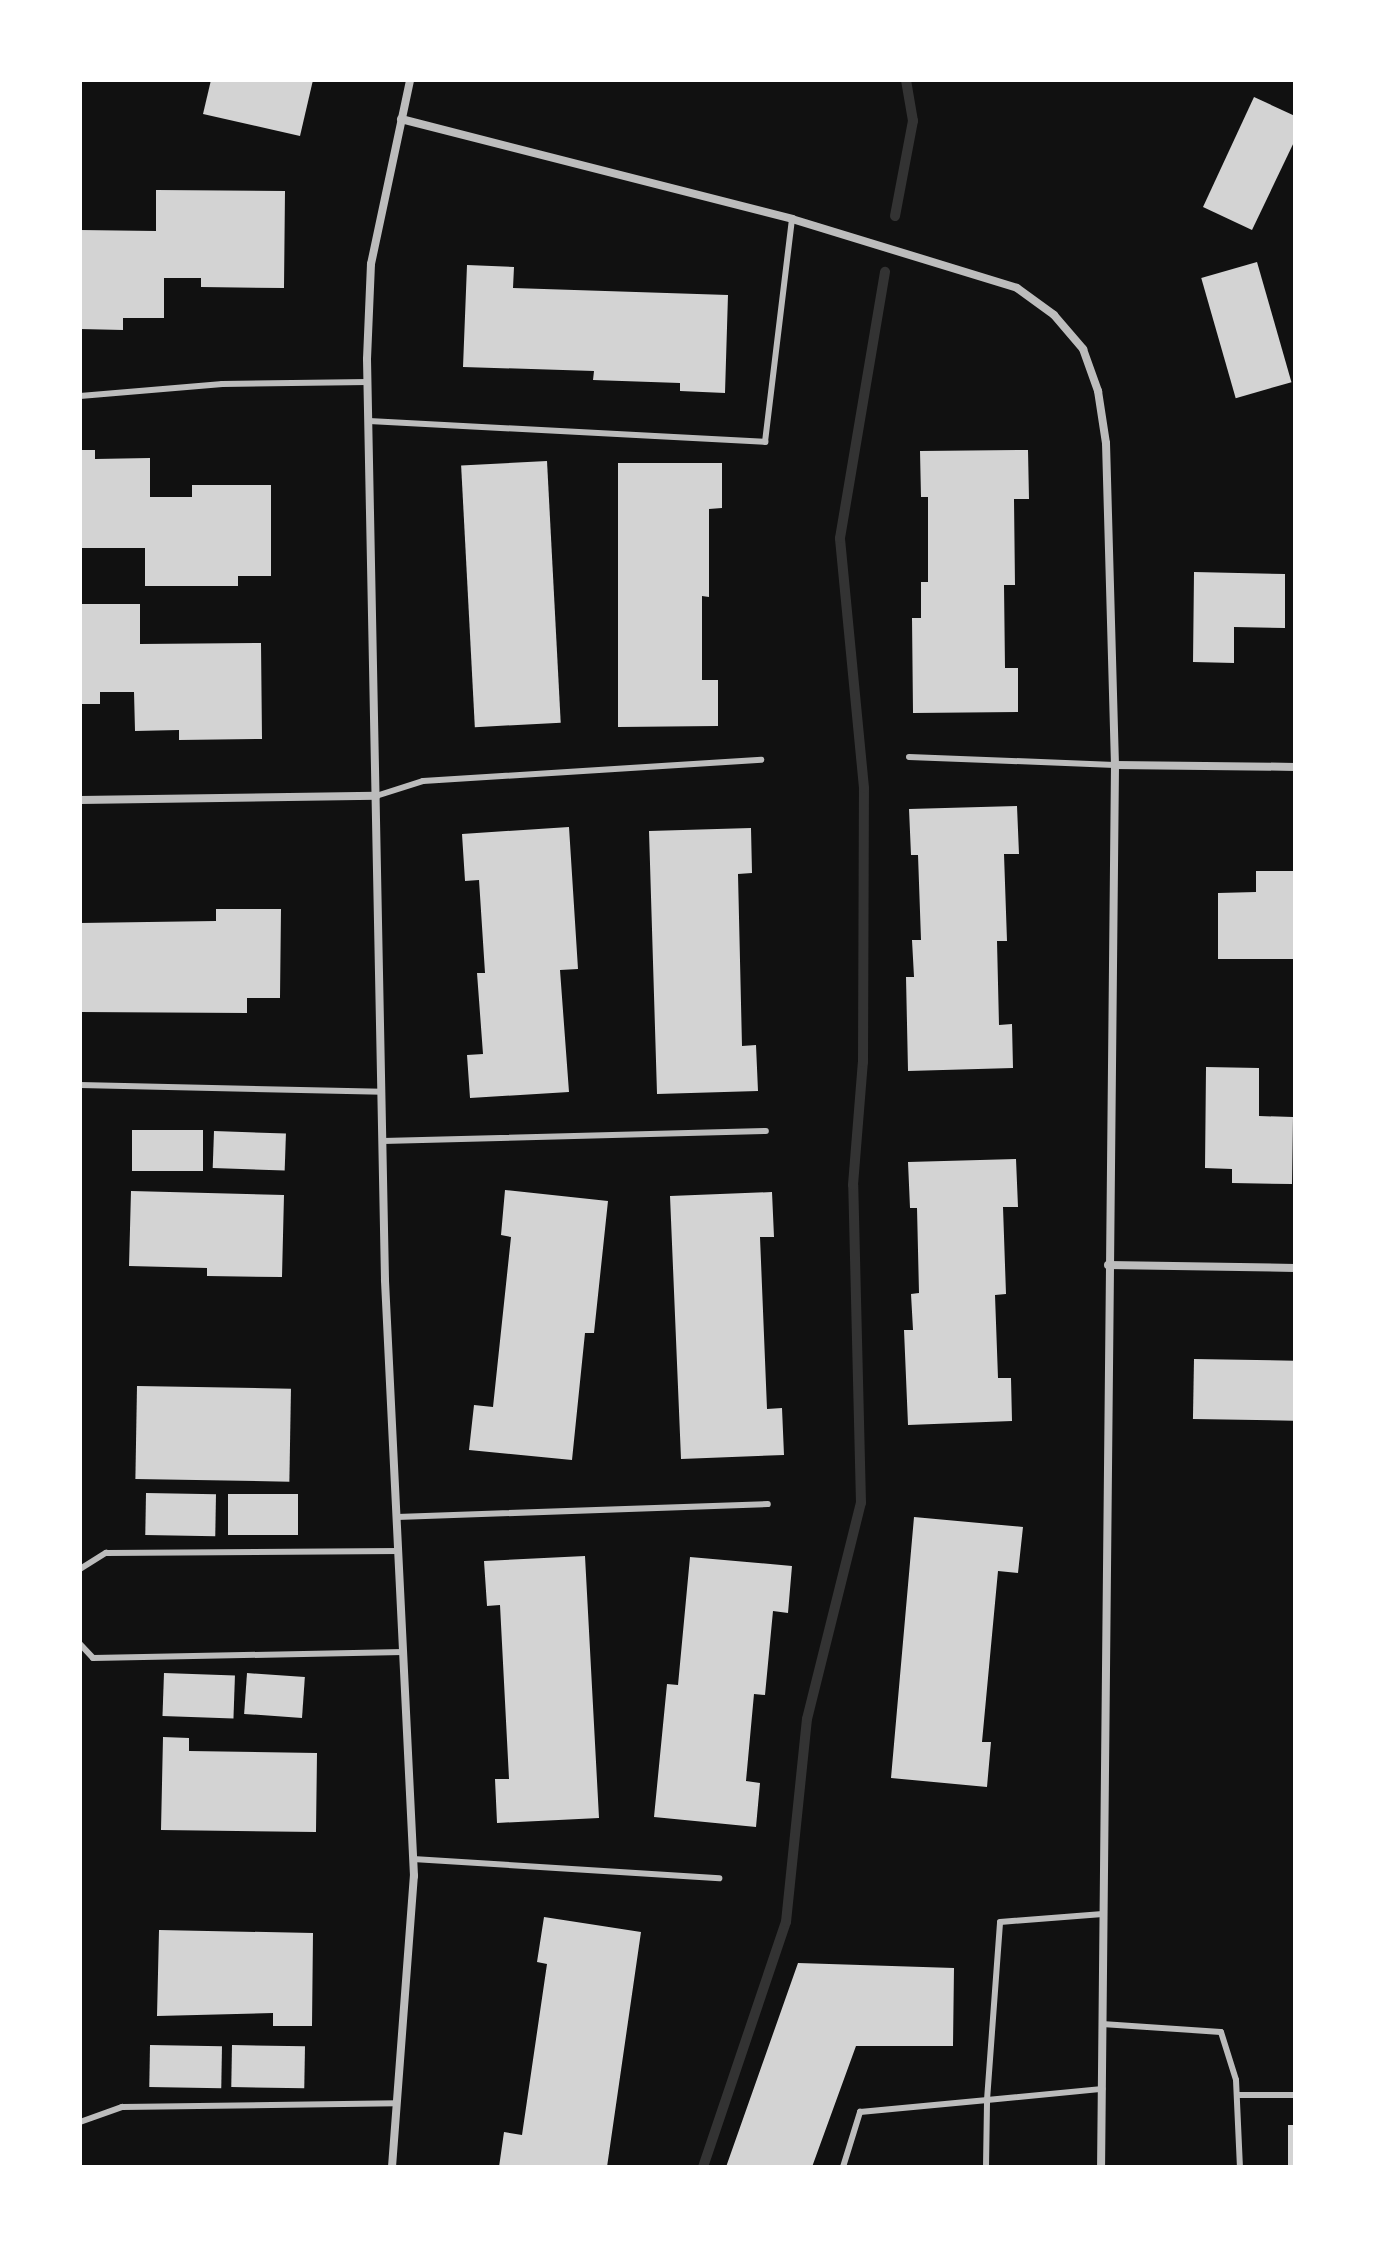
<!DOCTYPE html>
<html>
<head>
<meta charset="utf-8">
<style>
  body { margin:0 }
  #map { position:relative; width:1375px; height:2247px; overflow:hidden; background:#111; font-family:"Nunito Sans",sans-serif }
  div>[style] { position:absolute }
  .stream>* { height:10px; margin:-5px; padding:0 5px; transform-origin:5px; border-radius:5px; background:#333 }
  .building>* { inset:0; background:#d3d3d3; transform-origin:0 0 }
  .service>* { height:6px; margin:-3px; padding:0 3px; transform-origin:3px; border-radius:3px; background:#bcbcbc }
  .minor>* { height:8px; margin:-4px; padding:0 4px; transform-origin:4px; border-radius:4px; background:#bcbcbc }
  span { translate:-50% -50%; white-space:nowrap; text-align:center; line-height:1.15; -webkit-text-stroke:7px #fff; paint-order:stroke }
  .frame { position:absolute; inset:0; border:82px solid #fff; pointer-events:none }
</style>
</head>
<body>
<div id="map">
  <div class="stream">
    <div style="left:895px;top:216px;width:97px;rotate:-79.3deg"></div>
    <div style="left:913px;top:121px;width:42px;rotate:-99.7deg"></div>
    <div style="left:703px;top:2167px;width:259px;rotate:-71.3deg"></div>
    <div style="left:786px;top:1922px;width:204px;rotate:-84.1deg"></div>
    <div style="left:807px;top:1719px;width:223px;rotate:-76deg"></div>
    <div style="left:861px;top:1503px;width:318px;rotate:-91.4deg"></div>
    <div style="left:853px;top:1185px;width:123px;rotate:-85.4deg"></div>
    <div style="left:863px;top:1062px;width:274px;rotate:-89.8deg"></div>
    <div style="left:864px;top:788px;width:251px;rotate:-95.5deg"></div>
    <div style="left:840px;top:538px;width:270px;rotate:-80.4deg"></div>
  </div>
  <div class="building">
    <div style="clip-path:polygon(211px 80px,313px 80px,300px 136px,203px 114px)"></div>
    <div style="clip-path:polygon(1254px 97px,1295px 116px,1295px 140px,1252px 230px,1203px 207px)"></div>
    <div style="clip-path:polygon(156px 190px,285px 191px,284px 288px,201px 287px,201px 278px,164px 278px,164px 318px,123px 318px,123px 330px,80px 329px,80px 230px,156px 231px)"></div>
    <div style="left:1257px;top:262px;width:125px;height:58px;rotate:74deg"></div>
    <div style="clip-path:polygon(467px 265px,514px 267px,513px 288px,728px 295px,725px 393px,680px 391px,680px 383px,593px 380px,594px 371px,463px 367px)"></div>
    <div style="clip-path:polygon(80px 450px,95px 450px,95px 459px,150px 458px,150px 497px,192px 497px,192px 485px,271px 485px,271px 576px,238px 576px,238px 586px,145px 586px,145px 548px,80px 548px)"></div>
    <div style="clip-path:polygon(1028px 450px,1029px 499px,1014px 499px,1015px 585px,1004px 585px,1005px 668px,1018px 668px,1018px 712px,913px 713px,912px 618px,921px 618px,921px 582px,928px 582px,928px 497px,921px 497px,920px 451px)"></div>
    <div style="left:547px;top:461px;width:262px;height:86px;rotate:87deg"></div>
    <div style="clip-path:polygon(618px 463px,722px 463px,722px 508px,709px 509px,709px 597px,702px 596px,702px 680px,718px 680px,718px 726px,618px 727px)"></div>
    <div style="clip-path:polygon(1194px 572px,1285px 574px,1285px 628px,1234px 627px,1234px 663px,1193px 662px)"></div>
    <div style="clip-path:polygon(80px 604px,140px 604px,140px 644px,261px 643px,262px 739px,179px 740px,179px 730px,135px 731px,134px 692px,100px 692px,100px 704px,80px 704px)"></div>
    <div style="clip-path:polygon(1017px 806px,1019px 854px,1004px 854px,1007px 941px,997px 941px,999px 1025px,1012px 1024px,1013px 1068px,908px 1071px,906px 977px,914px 977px,912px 940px,921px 940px,918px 855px,911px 855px,909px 809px)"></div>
    <div style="clip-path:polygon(569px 827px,578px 969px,560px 970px,569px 1092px,470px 1098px,467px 1055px,483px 1054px,477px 973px,485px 973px,479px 880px,465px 881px,462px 834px)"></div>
    <div style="clip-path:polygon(751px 828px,752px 873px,738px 874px,742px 1046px,756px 1045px,758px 1091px,657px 1094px,649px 831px)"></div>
    <div style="clip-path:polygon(1256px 871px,1293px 871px,1293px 959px,1218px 959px,1218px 893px,1256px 892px)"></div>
    <div style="clip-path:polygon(216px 909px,281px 909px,280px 998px,247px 998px,247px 1013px,80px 1012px,80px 923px,216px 921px)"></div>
    <div style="clip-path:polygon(1206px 1067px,1259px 1068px,1259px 1116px,1293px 1117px,1292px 1184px,1232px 1183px,1232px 1169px,1205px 1168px)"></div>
    <div style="left:132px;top:1130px;width:71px;height:41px"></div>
    <div style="left:214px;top:1131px;width:72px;height:37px;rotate:2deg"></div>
    <div style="clip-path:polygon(1016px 1159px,1018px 1207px,1003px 1207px,1006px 1294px,995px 1295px,998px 1378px,1011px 1378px,1012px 1421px,908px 1425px,904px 1330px,913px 1330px,911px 1294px,919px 1293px,917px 1208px,910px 1208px,908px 1162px)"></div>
    <div style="clip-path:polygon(505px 1190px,608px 1201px,594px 1333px,585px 1333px,572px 1460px,469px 1450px,474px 1405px,493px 1407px,511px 1237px,501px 1235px)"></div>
    <div style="clip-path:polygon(131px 1191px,284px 1195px,282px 1277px,207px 1276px,207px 1268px,129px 1266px)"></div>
    <div style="clip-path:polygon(772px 1192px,774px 1237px,760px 1237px,767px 1409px,782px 1408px,784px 1455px,681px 1459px,670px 1196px)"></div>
    <div style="left:1194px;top:1359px;width:101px;height:60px;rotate:1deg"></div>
    <div style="left:137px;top:1386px;width:154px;height:93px;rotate:1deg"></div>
    <div style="left:146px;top:1493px;width:70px;height:42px;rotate:1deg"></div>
    <div style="left:228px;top:1494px;width:70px;height:41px"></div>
    <div style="clip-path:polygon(914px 1517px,1023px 1527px,1018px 1573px,998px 1571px,982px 1742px,991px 1742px,987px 1787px,891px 1778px)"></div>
    <div style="clip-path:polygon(585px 1556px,599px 1818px,497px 1823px,495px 1779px,509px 1779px,500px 1605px,487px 1606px,484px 1561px)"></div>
    <div style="clip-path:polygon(690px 1557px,792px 1566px,788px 1613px,773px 1611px,765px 1695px,754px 1694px,746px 1781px,760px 1783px,756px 1827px,654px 1817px,667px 1684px,678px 1685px)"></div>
    <div style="left:164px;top:1673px;width:71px;height:43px;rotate:2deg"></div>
    <div style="left:247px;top:1673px;width:58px;height:41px;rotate:4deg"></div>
    <div style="clip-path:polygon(163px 1737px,189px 1738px,189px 1751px,317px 1753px,316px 1832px,161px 1830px)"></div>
    <div style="clip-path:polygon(544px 1917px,641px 1932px,607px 2167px,499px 2167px,504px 2132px,522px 2135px,547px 1964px,537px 1962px)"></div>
    <div style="clip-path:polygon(159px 1930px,313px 1933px,312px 2026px,273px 2026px,273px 2013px,157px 2016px)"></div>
    <div style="clip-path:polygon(798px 1963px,954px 1968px,953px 2046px,856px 2046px,812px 2167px,726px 2167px)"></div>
    <div style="left:150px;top:2045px;width:72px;height:42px;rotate:1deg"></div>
    <div style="left:232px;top:2045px;width:73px;height:42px;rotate:1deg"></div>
    <div style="left:1288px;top:2125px;width:7px;height:42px"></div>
  </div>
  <div class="service">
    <div style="left:80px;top:396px;width:143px;rotate:-4.8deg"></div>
    <div style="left:222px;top:384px;width:146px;rotate:-0.8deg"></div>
    <div style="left:369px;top:421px;width:397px;rotate:3deg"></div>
    <div style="left:765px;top:442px;width:225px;rotate:-83.1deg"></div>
    <div style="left:909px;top:757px;width:206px;rotate:2.2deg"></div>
    <div style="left:376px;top:796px;width:49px;rotate:-17.7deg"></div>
    <div style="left:423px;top:781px;width:339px;rotate:-3.6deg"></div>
    <div style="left:80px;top:1085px;width:302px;rotate:1.3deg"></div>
    <div style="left:383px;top:1141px;width:383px;rotate:-1.5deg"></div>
    <div style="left:397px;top:1517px;width:371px;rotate:-2deg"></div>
    <div style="left:80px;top:1569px;width:31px;rotate:-32deg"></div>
    <div style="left:106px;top:1553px;width:293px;rotate:-0.4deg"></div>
    <div style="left:80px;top:1644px;width:19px;rotate:47deg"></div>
    <div style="left:93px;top:1658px;width:310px;rotate:-1.1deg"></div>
    <div style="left:413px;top:1859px;width:307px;rotate:3.6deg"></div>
    <div style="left:1102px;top:2024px;width:119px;rotate:3.8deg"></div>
    <div style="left:1221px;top:2032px;width:50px;rotate:72.6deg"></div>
    <div style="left:1236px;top:2080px;width:87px;rotate:87.4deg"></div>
    <div style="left:1237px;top:2095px;width:58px"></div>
    <div style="left:80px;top:2122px;width:45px;rotate:-19.7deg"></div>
    <div style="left:122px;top:2107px;width:275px;rotate:-0.8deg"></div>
    <div style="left:843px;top:2167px;width:58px;rotate:-72.8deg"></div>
    <div style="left:860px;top:2112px;width:128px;rotate:-5.4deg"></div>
    <div style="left:987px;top:2100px;width:178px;rotate:-85.8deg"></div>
    <div style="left:1000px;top:1922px;width:103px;rotate:-4.4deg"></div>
    <div style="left:986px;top:2167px;width:67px;rotate:-89.1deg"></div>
    <div style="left:987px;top:2100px;width:116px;rotate:-5.5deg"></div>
  </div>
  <div class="minor">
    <div style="left:401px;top:119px;width:404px;rotate:14.3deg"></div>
    <div style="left:792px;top:219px;width:235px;rotate:17deg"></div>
    <div style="left:1017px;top:288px;width:46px;rotate:36.1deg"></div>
    <div style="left:1054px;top:315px;width:45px;rotate:49.5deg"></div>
    <div style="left:1083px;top:349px;width:45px;rotate:70.3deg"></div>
    <div style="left:1098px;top:391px;width:53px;rotate:81.3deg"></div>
    <div style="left:1106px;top:443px;width:322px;rotate:88.4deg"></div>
    <div style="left:1115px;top:765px;width:1402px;rotate:90.57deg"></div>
    <div style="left:1115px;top:765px;width:180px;rotate:0.6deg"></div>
    <div style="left:80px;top:800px;width:296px;rotate:-0.8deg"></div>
    <div style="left:1108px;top:1265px;width:187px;rotate:0.9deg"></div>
    <div style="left:392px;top:2167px;width:292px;rotate:-85.7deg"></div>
    <div style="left:414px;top:1876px;width:597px;rotate:-92.79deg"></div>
    <div style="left:385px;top:1280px;width:921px;rotate:-91.12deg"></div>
    <div style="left:367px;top:359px;width:95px;rotate:-87.6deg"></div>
    <div style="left:371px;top:264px;width:188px;rotate:-78deg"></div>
  </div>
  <div class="frame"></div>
</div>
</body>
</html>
